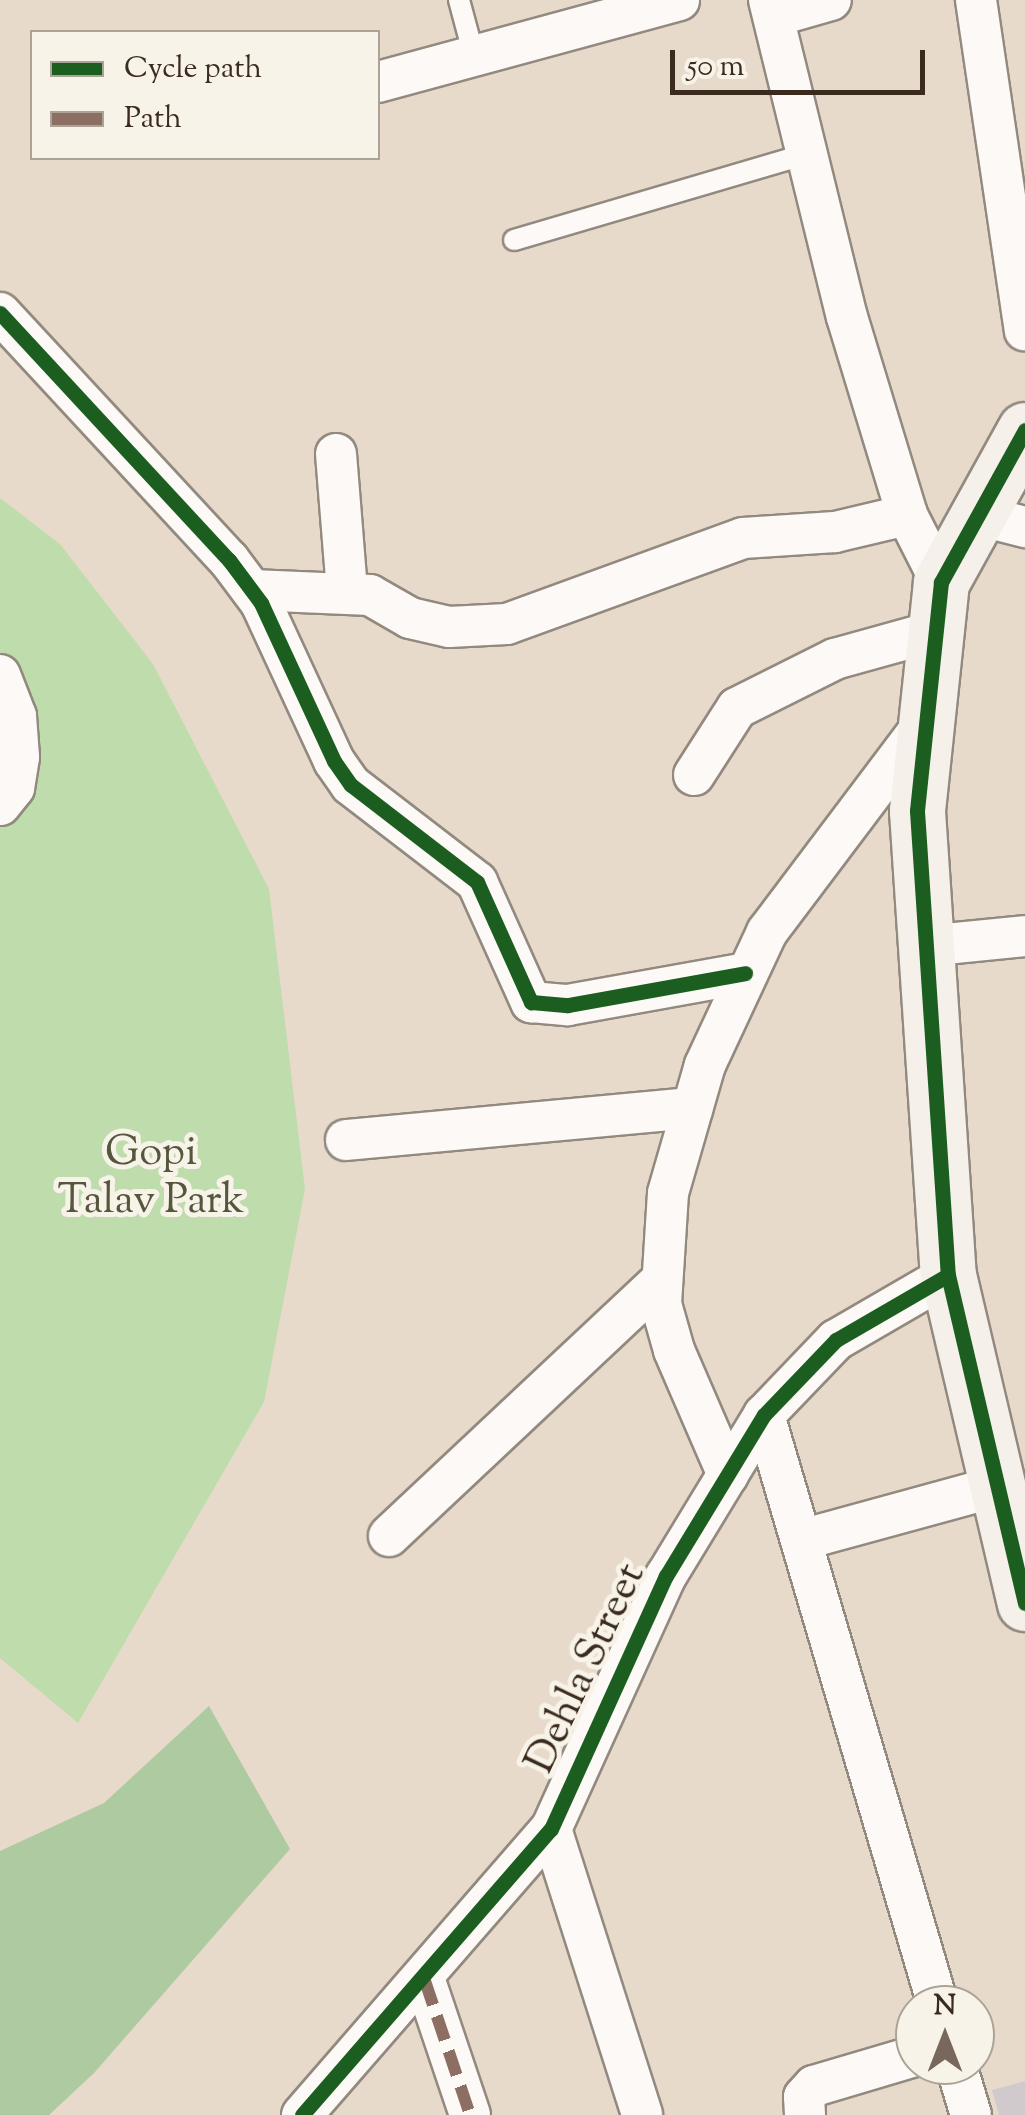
<!DOCTYPE html>
<html>
<head>
<meta charset="utf-8">
<style>
  body { margin:0 }
  #map { position:relative; width:1025px; height:2115px; overflow:hidden; background:#e8dacb; font-family:"Sorts Mill Goudy",serif }
  div>[style] { position:absolute }
  .green>* { inset:0; background:#bfdcac }
  .forest>* { inset:0; background:#aecaa0 }
  .building>* { inset:0; background:#d1cacc }
  .roads { filter:drop-shadow(2px 0 #92897f) drop-shadow(-2px 0 #92897f) drop-shadow(0 2px #92897f) drop-shadow(0 -2px #92897f) }
  .lane>* { height:20px; margin:-10px; padding:0 10px; transform-origin:10px; border-radius:10px; background:#fcf9f7 }
  .street>* { height:40px; margin:-20px; padding:0 20px; transform-origin:20px; border-radius:20px; background:#fcf9f7 }
  .secondary>* { height:55px; margin:-27.5px; padding:0 27.5px; transform-origin:27.5px; border-radius:27.5px; background:#f5f0ea }
  .quiet>* { height:12px; margin-top:-6px; transform-origin:0; background:repeating-linear-gradient(90deg,#8d6e63 0 25px,transparent 0 37px) }
  .cycleway>* { height:15px; margin:-7.5px; padding:0 7.5px; transform-origin:7.5px; border-radius:7.5px; background:#1b5e20 }
  span { translate:-50% -50%; white-space:nowrap; text-align:center; line-height:1.15; -webkit-text-stroke:10px #f7f3e8; paint-order:stroke }
  .park-label { font-size:42px; color:#54573b }
  .street-label { font-size:42px; color:#3b2a1e }
  .legend { position:absolute; left:30px; top:30px; width:350px; height:130px; box-sizing:border-box; background:#f7f3e8; border:2px solid #aca397; margin:0; padding:12px 18px; list-style:none; font-size:30px; color:#3b2a1e }
  .legend li { display:flex; align-items:center; gap:20px; height:50px }
  .legend b { width:50px; border:2px solid #aca397 }
  .north { position:absolute; left:895px; top:1985px; width:100px; height:100px; box-sizing:border-box; background:#f7f3e8; border:2px solid #aca397; border-radius:50%; rotate:0deg; font-size:28px; font-weight:700; line-height:40px; text-align:center; color:#3b2a1e }
  .north::after { content:''; display:block; margin:auto; width:35px; height:45px; background:#78685b; clip-path:polygon(50% 0,100% 100%,50% 72%,0 100%) }
  .scale { position:absolute; left:670px; top:50px; width:255px; height:45px; box-sizing:border-box; border:5px solid #3b2a1e; border-top:0; padding-left:12px; font-size:30px; line-height:35px; white-space:nowrap; color:#3b2a1e; -webkit-text-stroke:8px #f7f3e8; paint-order:stroke }
</style>
</head>
<body>
<div id="map">
  <div class="green">
    <div style="clip-path:polygon(0 498px,60px 544px,153px 664px,269px 889px,305px 1189px,264px 1402px,78px 1723px,0 1658px)"></div>
  </div>
  <div class="forest">
    <div style="clip-path:polygon(209px 1706px,290px 1849px,94px 2073px,49px 2115px,0 2115px,0 1851px,104px 1803px)"></div>
  </div>
  <div class="building">
    <div style="clip-path:polygon(1025px 2081px,1025px 2115px,999px 2115px,992px 2090px)"></div>
  </div>
  <div class="roads">
    <div class="lane">
      <div style="left:459px;top:0;width:39px;rotate:75deg"></div>
      <div style="left:514px;top:240px;width:305px;rotate:-16.4deg"></div>
    </div>
    <div class="street">
      <div style="left:769px;top:0;width:326px;rotate:76.2deg"></div>
      <div style="left:847px;top:317px;width:207px;rotate:73.1deg"></div>
      <div style="left:907px;top:515px;width:75px;rotate:63.1deg"></div>
      <div style="left:976px;top:0;width:334px;rotate:81.6deg"></div>
      <div style="left:775px;top:16px;width:58px;rotate:-15.9deg"></div>
      <div style="left:378px;top:82px;width:312px;rotate:-15.2deg"></div>
      <div style="left:0;top:313px;width:337px;rotate:47.2deg"></div>
      <div style="left:229px;top:560px;width:54px;rotate:53.3deg"></div>
      <div style="left:261px;top:603px;width:174px;rotate:65.2deg"></div>
      <div style="left:334px;top:761px;width:29px;rotate:55deg"></div>
      <div style="left:351px;top:785px;width:159px;rotate:37.6deg"></div>
      <div style="left:477px;top:882px;width:132px;rotate:65.8deg"></div>
      <div style="left:531px;top:1002px;width:37px;rotate:5deg"></div>
      <div style="left:568px;top:1005px;width:180px;rotate:-10.2deg"></div>
      <div style="left:336px;top:454px;width:137px;rotate:85.4deg"></div>
      <div style="left:978px;top:515px;width:49px;rotate:14.3deg"></div>
      <div style="left:252px;top:590px;width:118px;rotate:2.4deg"></div>
      <div style="left:370px;top:595px;width:46px;rotate:29.9deg"></div>
      <div style="left:410px;top:618px;width:40px;rotate:13deg"></div>
      <div style="left:449px;top:627px;width:58px;rotate:-3deg"></div>
      <div style="left:507px;top:624px;width:251px;rotate:-20deg"></div>
      <div style="left:743px;top:538px;width:92px;rotate:-3.7deg"></div>
      <div style="left:835px;top:532px;width:74px;rotate:-13.3deg"></div>
      <div style="left:0;top:675px;width:44px;rotate:68.7deg"></div>
      <div style="left:16px;top:716px;width:41px;rotate:85.8deg"></div>
      <div style="left:19px;top:757px;width:31px;rotate:99deg"></div>
      <div style="left:14px;top:788px;width:22px;rotate:129deg"></div>
      <div style="left:694px;top:775px;width:80px;rotate:-57.3deg"></div>
      <div style="left:737px;top:708px;width:110px;rotate:-26.6deg"></div>
      <div style="left:835px;top:659px;width:105px;rotate:-15.5deg"></div>
      <div style="left:925px;top:946px;width:100px;rotate:-5.7deg"></div>
      <div style="left:346px;top:1140px;width:348px;rotate:-5.3deg"></div>
      <div style="left:764px;top:1415px;width:615px;rotate:73.57deg"></div>
      <div style="left:728px;top:1475px;width:136px;rotate:-113.4deg"></div>
      <div style="left:674px;top:1350px;width:48px;rotate:-105.8deg"></div>
      <div style="left:661px;top:1304px;width:111px;rotate:-86.4deg"></div>
      <div style="left:668px;top:1193px;width:133px;rotate:-73.9deg"></div>
      <div style="left:705px;top:1065px;width:147px;rotate:-65deg"></div>
      <div style="left:767px;top:932px;width:264px;rotate:-53deg"></div>
      <div style="left:389px;top:1536px;width:373px;rotate:-43.2deg"></div>
      <div style="left:801px;top:1540px;width:204px;rotate:-15.3deg"></div>
      <div style="left:551px;top:1829px;width:300px;rotate:72.3deg"></div>
      <div style="left:425px;top:1981px;width:141px;rotate:71.4deg"></div>
      <div style="left:956px;top:2065px;width:52px;rotate:73.3deg"></div>
      <div style="left:302px;top:2115px;width:379px;rotate:-49deg"></div>
      <div style="left:551px;top:1829px;width:278px;rotate:-65.6deg"></div>
      <div style="left:666px;top:1576px;width:188px;rotate:-58.7deg"></div>
      <div style="left:764px;top:1415px;width:104px;rotate:-46.2deg"></div>
      <div style="left:836px;top:1340px;width:129px;rotate:-30.1deg"></div>
      <div style="left:805px;top:2115px;width:18px;rotate:-93deg"></div>
      <div style="left:804px;top:2097px;width:15px;rotate:-48deg"></div>
      <div style="left:814px;top:2086px;width:105px;rotate:-16.5deg"></div>
    </div>
    <div class="secondary">
      <div style="left:1025px;top:430px;width:174px;rotate:118.9deg"></div>
      <div style="left:941px;top:582px;width:230px;rotate:96deg"></div>
      <div style="left:917px;top:811px;width:465px;rotate:86.2deg"></div>
      <div style="left:948px;top:1275px;width:337px;rotate:76.8deg"></div>
    </div>
  </div>
  <div class="quiet">
    <div style="left:425px;top:1981px;width:141px;rotate:71.4deg"></div>
  </div>
  <div class="cycleway">
    <div style="left:0;top:313px;width:337px;rotate:47.2deg"></div>
    <div style="left:229px;top:560px;width:54px;rotate:53.3deg"></div>
    <div style="left:261px;top:603px;width:174px;rotate:65.2deg"></div>
    <div style="left:334px;top:761px;width:29px;rotate:55deg"></div>
    <div style="left:351px;top:785px;width:159px;rotate:37.6deg"></div>
    <div style="left:477px;top:882px;width:132px;rotate:65.8deg"></div>
    <div style="left:531px;top:1002px;width:37px;rotate:5deg"></div>
    <div style="left:568px;top:1005px;width:180px;rotate:-10.2deg"></div>
    <div style="left:1025px;top:430px;width:174px;rotate:118.9deg"></div>
    <div style="left:941px;top:582px;width:230px;rotate:96deg"></div>
    <div style="left:917px;top:811px;width:465px;rotate:86.2deg"></div>
    <div style="left:948px;top:1275px;width:337px;rotate:76.8deg"></div>
    <div style="left:302px;top:2115px;width:379px;rotate:-49deg"></div>
    <div style="left:551px;top:1829px;width:278px;rotate:-65.6deg"></div>
    <div style="left:666px;top:1576px;width:188px;rotate:-58.7deg"></div>
    <div style="left:764px;top:1415px;width:104px;rotate:-46.2deg"></div>
    <div style="left:836px;top:1340px;width:129px;rotate:-30.1deg"></div>
  </div>
  <div class="park-label">
    <span style="left:151px;top:1178px">Gopi<br>Talav Park</span>
  </div>
  <div class="street-label">
    <span style="left:587px;top:1669px;rotate:-65deg">Dehla Street</span>
  </div>
  <ul class="legend">
  <li><b style="height:12px;background:#1b5e20"></b>Cycle path</li>
  <li><b style="height:12px;background:#8d6e63"></b>Path</li>
  </ul>
  <div class="north">N</div>
  <div class="scale">50 m</div>
</div>
</body>
</html>
